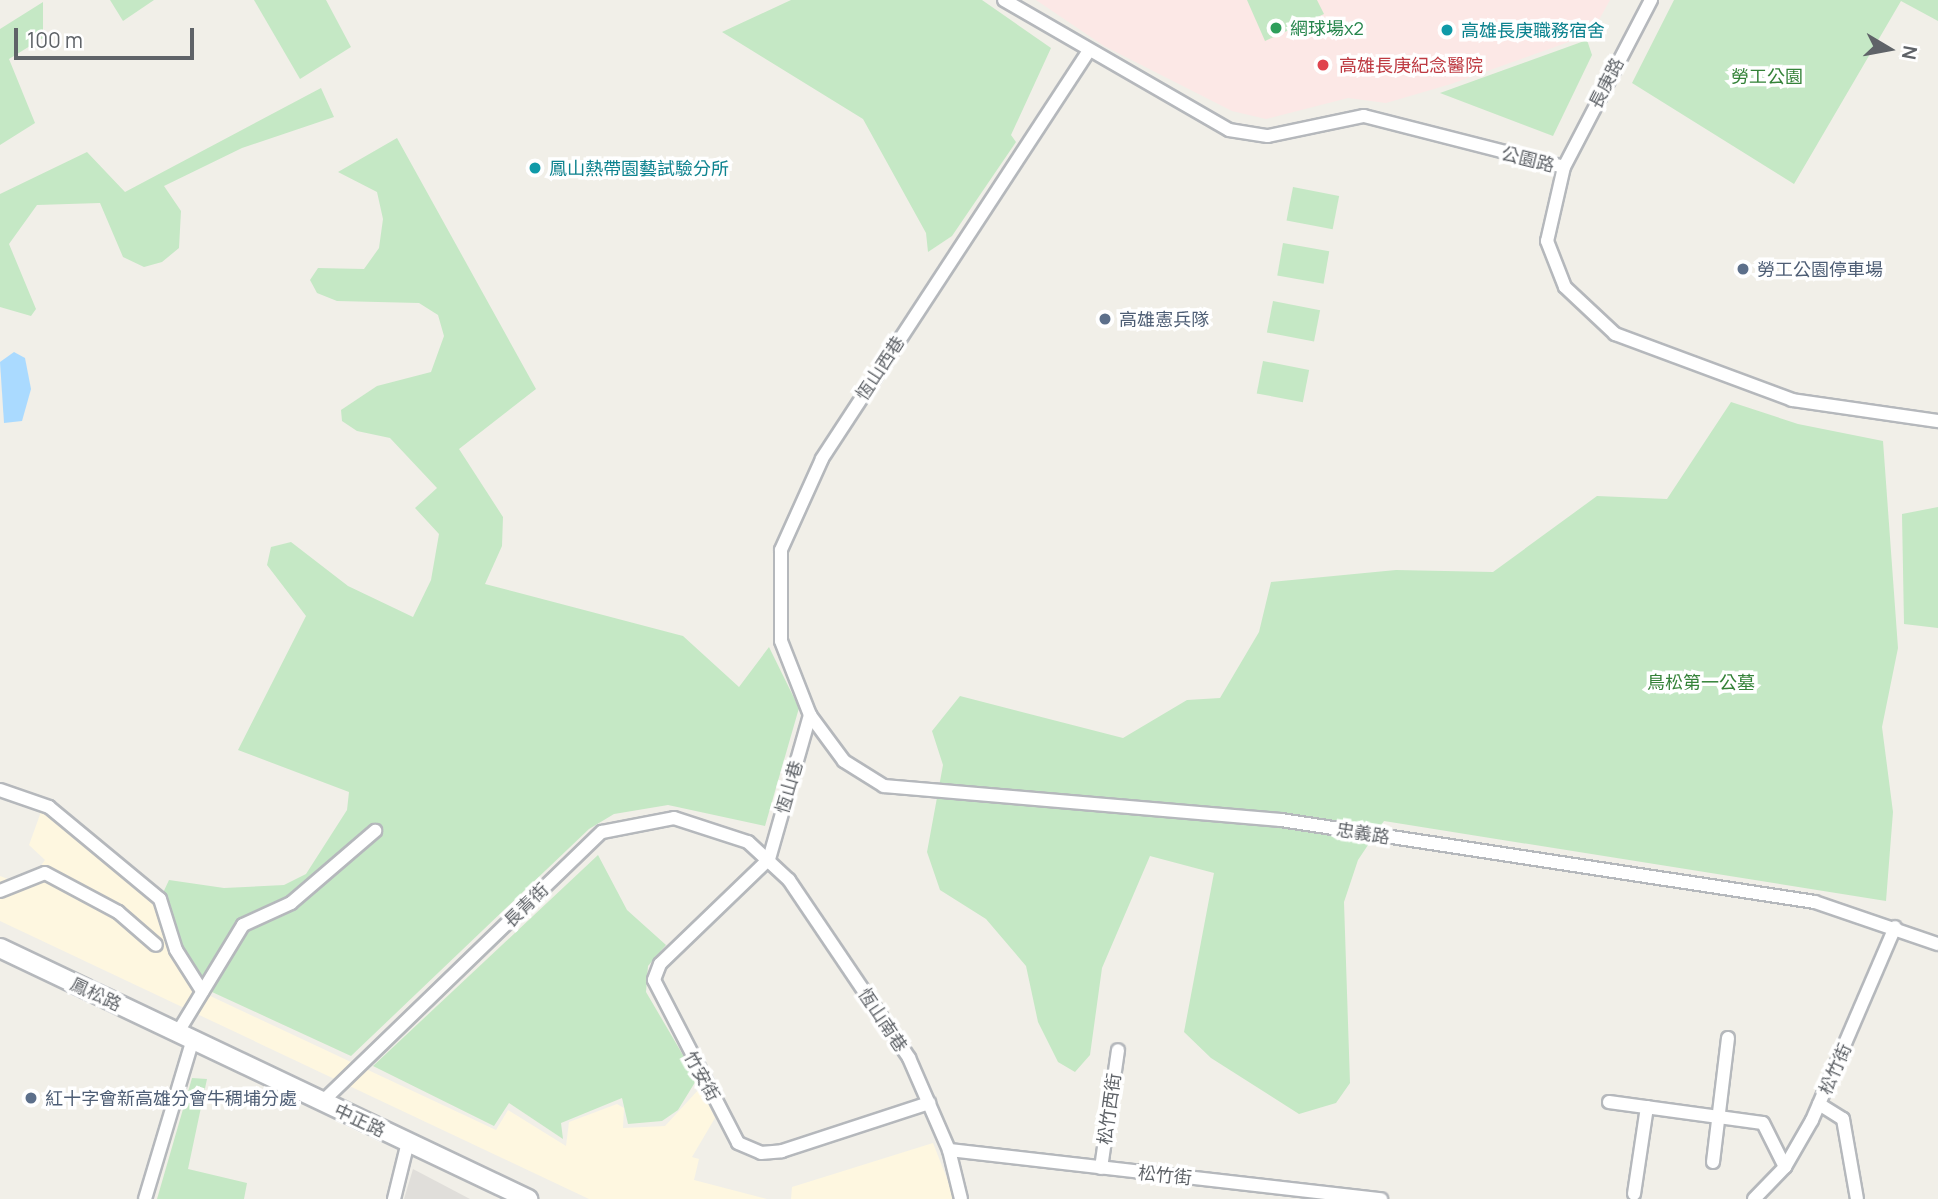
<!DOCTYPE html>
<html>
<head>
<meta charset="utf-8">
<style>
  body { margin:0 }
  #map { position:relative; width:1938px; height:1199px; overflow:hidden; background:#f1efe8; font-family:Manrope,"Noto Sans TC",sans-serif }
  div>[style] { position:absolute }
  .commercial>* { inset:0; background:#fef7e0 }
  .industrial>* { inset:0; background:#e0deda }
  .medical>* { inset:0; background:#fce8e6 }
  .green>* { inset:0; background:#c5e8c5; transform-origin:0 0 }
  .water>* { inset:0; background:#aadaff }
  .roads { filter:drop-shadow(2px 0 #b5b8bc) drop-shadow(-2px 0 #b5b8bc) drop-shadow(0 2px #b5b8bc) drop-shadow(0 -2px #b5b8bc) }
  .street>* { height:12px; margin:-6px; padding:0 6px; transform-origin:6px; border-radius:6px; background:#fff }
  .secondary>* { height:18px; margin:-9px; padding:0 9px; transform-origin:9px; border-radius:9px; background:#fff }
  .dots>* { width:19px; height:19px; translate:-50% -50%; box-sizing:border-box; border:4px solid #fff; border-radius:50% }
  span { translate:-50% -50%; white-space:nowrap; text-align:center; line-height:1.15; -webkit-text-stroke:7px #fff; paint-order:stroke }
  .leisure-label { font-size:18px; color:#27864d }
  .left { translate:0 -50%; text-align:left }
  .culture-label { font-size:18px; color:#0d838f }
  .health-label { font-size:18px; color:#be3a42 }
  .park-label { font-size:18px; color:#348238 }
  .street-label { font-size:18px; color:#5f6368 }
  .service-label { font-size:18px; color:#4e5e75 }
  .north { position:absolute; left:1854px; top:14px; width:70px; height:70px; -webkit-text-stroke:5px #fff; paint-order:stroke; rotate:100deg; font-size:19px; font-weight:700; line-height:28px; text-align:center; color:#5f6368 }
  .north::after { content:''; display:block; margin:auto; width:24px; height:32px; background:#5f6368; clip-path:polygon(50% 0,100% 100%,50% 72%,0 100%) }
  .scale { position:absolute; left:14px; top:28px; width:180px; height:32px; box-sizing:border-box; border:4px solid #5f6368; border-top:0; padding-left:9px; font-size:21px; line-height:24px; white-space:nowrap; color:#5f6368; -webkit-text-stroke:5px #fff; paint-order:stroke }
</style>
</head>
<body>
<div id="map">
  <div class="commercial">
    <div style="clip-path:polygon(42px 809px,155px 898px,206px 994px,496px 1130px,508px 1110px,566px 1146px,569px 1122px,617px 1104px,624px 1108px,623px 1128px,665px 1126px,700px 1088px,715px 1118px,692px 1157px,699px 1159px,694px 1180px,767px 1199px,589px 1199px,0 921px,0 876px,26px 886px,45px 860px,29px 845px)"></div>
    <div style="clip-path:polygon(933px 1143px,955px 1199px,791px 1199px,792px 1187px)"></div>
  </div>
  <div class="industrial">
    <div style="clip-path:polygon(413px 1169px,470px 1199px,404px 1199px)"></div>
  </div>
  <div class="medical">
    <div style="clip-path:polygon(1036px 0,1610px 0,1591px 34px,1451px 84px,1386px 103px,1348px 98px,1266px 119px,1232px 111px,1104px 46px)"></div>
  </div>
  <div class="green">
    <div style="clip-path:polygon(110px 0,154px 0,123px 21px)"></div>
    <div style="clip-path:polygon(254px 0,326px 0,351px 47px,300px 79px)"></div>
    <div style="clip-path:polygon(791px 0,982px 0,1051px 48px,1011px 135px,1016px 142px,952px 236px,928px 252px,926px 233px,863px 119px,722px 32px)"></div>
    <div style="clip-path:polygon(1247px 0,1317px 0,1324px 14px,1265px 41px)"></div>
    <div style="clip-path:polygon(1674px 0,1938px 0,1938px 21px,1901px 1px,1794px 184px,1632px 83px)"></div>
    <div style="clip-path:polygon(43px 2px,43px 38px,9px 59px,35px 123px,0 145px,0 29px)"></div>
    <div style="clip-path:polygon(1587px 40px,1592px 55px,1553px 136px,1440px 93px)"></div>
    <div style="clip-path:polygon(321px 88px,334px 117px,242px 148px,164px 186px,181px 211px,179px 248px,162px 262px,144px 267px,123px 257px,100px 203px,37px 205px,9px 244px,36px 309px,31px 316px,0 307px,0 194px,87px 152px,125px 192px)"></div>
    <div style="clip-path:polygon(397px 138px,536px 389px,459px 449px,503px 517px,502px 546px,485px 584px,683px 636px,739px 687px,769px 647px,799px 708px,765px 826px,668px 805px,614px 814px,589px 829px,351px 1056px,212px 992px,176px 941px,162px 895px,169px 880px,224px 888px,284px 885px,306px 874px,347px 810px,349px 792px,238px 750px,306px 616px,267px 565px,271px 547px,291px 542px,348px 586px,413px 617px,431px 580px,439px 534px,415px 508px,437px 488px,390px 438px,357px 431px,342px 421px,341px 410px,377px 386px,431px 372px,444px 336px,438px 315px,419px 303px,337px 301px,317px 293px,310px 280px,318px 268px,364px 269px,379px 248px,383px 219px,377px 192px,338px 172px)"></div>
    <div style="left:1293px;top:187px;width:47px;height:34px;rotate:11deg"></div>
    <div style="left:1283px;top:243px;width:47px;height:33px;rotate:10deg"></div>
    <div style="left:1273px;top:301px;width:48px;height:32px;rotate:11deg"></div>
    <div style="left:1263px;top:361px;width:47px;height:33px;rotate:11deg"></div>
    <div style="clip-path:polygon(1731px 402px,1798px 424px,1883px 441px,1898px 648px,1882px 727px,1893px 812px,1886px 901px,1384px 821px,1358px 860px,1344px 902px,1350px 1083px,1336px 1103px,1299px 1114px,1211px 1058px,1184px 1032px,1214px 873px,1150px 856px,1102px 968px,1090px 1055px,1075px 1072px,1058px 1062px,1038px 1022px,1026px 966px,986px 919px,940px 890px,927px 852px,943px 765px,932px 731px,960px 696px,1123px 738px,1187px 700px,1220px 698px,1259px 632px,1271px 582px,1396px 570px,1493px 572px,1597px 496px,1667px 499px)"></div>
    <div style="clip-path:polygon(1938px 507px,1938px 628px,1904px 624px,1902px 514px)"></div>
    <div style="clip-path:polygon(598px 855px,627px 910px,666px 945px,648px 966px,646px 992px,697px 1079px,678px 1110px,662px 1121px,628px 1124px,622px 1098px,561px 1123px,563px 1139px,509px 1103px,494px 1126px,373px 1066px)"></div>
    <div style="clip-path:polygon(192px 1078px,207px 1079px,188px 1169px,247px 1183px,244px 1199px,157px 1199px)"></div>
  </div>
  <div class="water">
    <div style="clip-path:polygon(14px 352px,25px 358px,31px 389px,22px 421px,4px 423px,0 362px)"></div>
  </div>
  <div class="roads">
    <div class="street">
      <div style="left:1004px;top:0;width:260px;rotate:30deg"></div>
      <div style="left:1229px;top:130px;width:39px;rotate:9deg"></div>
      <div style="left:1268px;top:136px;width:98px;rotate:-11.8deg"></div>
      <div style="left:1364px;top:116px;width:206px;rotate:14.3deg"></div>
      <div style="left:1651px;top:0;width:188px;rotate:117.5deg"></div>
      <div style="left:1564px;top:167px;width:76px;rotate:102.9deg"></div>
      <div style="left:1547px;top:241px;width:49px;rotate:68.6deg"></div>
      <div style="left:1565px;top:287px;width:69px;rotate:43.2deg"></div>
      <div style="left:1615px;top:334px;width:189px;rotate:20.4deg"></div>
      <div style="left:1792px;top:400px;width:148px;rotate:8.2deg"></div>
      <div style="left:1088px;top:52px;width:486px;rotate:123.2deg"></div>
      <div style="left:822px;top:459px;width:100px;rotate:114.3deg"></div>
      <div style="left:781px;top:550px;width:91px;rotate:90deg"></div>
      <div style="left:781px;top:641px;width:79px;rotate:68.6deg"></div>
      <div style="left:810px;top:715px;width:57px;rotate:53.5deg"></div>
      <div style="left:844px;top:761px;width:47px;rotate:32deg"></div>
      <div style="left:884px;top:786px;width:398px;rotate:4.9deg"></div>
      <div style="left:1281px;top:820px;width:540px;rotate:8.73deg"></div>
      <div style="left:1815px;top:902px;width:130px;rotate:18.9deg"></div>
      <div style="left:0;top:790px;width:52px;rotate:19.1deg"></div>
      <div style="left:49px;top:807px;width:144px;rotate:39.7deg"></div>
      <div style="left:160px;top:899px;width:53px;rotate:72.6deg"></div>
      <div style="left:176px;top:950px;width:49px;rotate:57.6deg"></div>
      <div style="left:769px;top:859px;width:151px;rotate:136.1deg"></div>
      <div style="left:660px;top:964px;width:17px;rotate:111deg"></div>
      <div style="left:654px;top:980px;width:183px;rotate:62.7deg"></div>
      <div style="left:738px;top:1143px;width:25px;rotate:23deg"></div>
      <div style="left:761px;top:1153px;width:21px;rotate:-5deg"></div>
      <div style="left:782px;top:1151px;width:155px;rotate:-18.1deg"></div>
      <div style="left:769px;top:859px;width:150px;rotate:-74.1deg"></div>
      <div style="left:0;top:891px;width:48px;rotate:-21.8deg"></div>
      <div style="left:45px;top:873px;width:83px;rotate:28.1deg"></div>
      <div style="left:118px;top:912px;width:50px;rotate:41deg"></div>
      <div style="left:178px;top:1032px;width:125px;rotate:-58.7deg"></div>
      <div style="left:243px;top:925px;width:53px;rotate:-24.6deg"></div>
      <div style="left:291px;top:903px;width:111px;rotate:-40.6deg"></div>
      <div style="left:322px;top:1102px;width:389px;rotate:-44deg"></div>
      <div style="left:602px;top:832px;width:73px;rotate:-11deg"></div>
      <div style="left:674px;top:818px;width:78px;rotate:18deg"></div>
      <div style="left:748px;top:842px;width:56px;rotate:42.8deg"></div>
      <div style="left:789px;top:880px;width:215px;rotate:56deg"></div>
      <div style="left:909px;top:1058px;width:100px;rotate:66.5deg"></div>
      <div style="left:949px;top:1150px;width:50px;rotate:76.2deg"></div>
      <div style="left:1609px;top:1102px;width:155px;rotate:7.8deg"></div>
      <div style="left:1763px;top:1123px;width:49px;rotate:63.4deg"></div>
      <div style="left:1819px;top:1104px;width:28px;rotate:32deg"></div>
      <div style="left:1843px;top:1119px;width:81px;rotate:80.1deg"></div>
      <div style="left:949px;top:1150px;width:435px;rotate:6.5deg"></div>
      <div style="left:1713px;top:1162px;width:125px;rotate:-83.1deg"></div>
      <div style="left:1101px;top:1168px;width:119px;rotate:-81.8deg"></div>
      <div style="left:1634px;top:1194px;width:88px;rotate:-81.5deg"></div>
      <div style="left:145px;top:1199px;width:167px;rotate:-73.3deg"></div>
      <div style="left:394px;top:1199px;width:59px;rotate:-76.2deg"></div>
      <div style="left:1754px;top:1199px;width:45px;rotate:-45.9deg"></div>
      <div style="left:1785px;top:1167px;width:54px;rotate:-60.1deg"></div>
      <div style="left:1812px;top:1120px;width:210px;rotate:-66.7deg"></div>
    </div>
    <div class="secondary">
      <div style="left:0;top:948px;width:585px;rotate:25.43deg"></div>
    </div>
  </div>
  <div class="dots">
    <div style="left:1276px;top:28px;background:#2e9e5b"></div>
    <div style="left:1447px;top:30px;background:#0f9aa8"></div>
    <div style="left:1323px;top:65px;background:#e0444e"></div>
    <div style="left:535px;top:168px;background:#0f9aa8"></div>
    <div style="left:1743px;top:269px;background:#5c6f8a"></div>
    <div style="left:1105px;top:319px;background:#5c6f8a"></div>
    <div style="left:31px;top:1098px;background:#5c6f8a"></div>
  </div>
  <div class="leisure-label">
    <span class="left" style="left:1290px;top:28px">網球場x2</span>
  </div>
  <div class="culture-label">
    <span class="left" style="left:1461px;top:30px">高雄長庚職務宿舍</span>
    <span class="left" style="left:549px;top:168px">鳳山熱帶園藝試驗分所</span>
  </div>
  <div class="health-label">
    <span class="left" style="left:1339px;top:65px">高雄長庚紀念醫院</span>
  </div>
  <div class="park-label">
    <span style="left:1767px;top:76px">勞工公園</span>
    <span style="left:1701px;top:682px">鳥松第一公墓</span>
  </div>
  <div class="street-label">
    <span style="left:1606px;top:83px;rotate:-63deg">長庚路</span>
    <span style="left:1528px;top:159px;rotate:14deg">公園路</span>
    <span style="left:880px;top:368px;rotate:-57deg">恆山西巷</span>
    <span style="left:789px;top:787px;rotate:-74deg">恆山巷</span>
    <span style="left:1363px;top:833px;rotate:9deg">忠義路</span>
    <span style="left:526px;top:905px;rotate:-44deg">長青街</span>
    <span style="left:96px;top:994px;rotate:25deg">鳳松路</span>
    <span style="left:883px;top:1020px;rotate:56deg">恆山南巷</span>
    <span style="left:1835px;top:1069px;rotate:-66deg">松竹街</span>
    <span style="left:702px;top:1076px;rotate:61deg">竹安街</span>
    <span style="left:1109px;top:1109px;rotate:-82deg">松竹西街</span>
    <span style="left:360px;top:1120px;rotate:25deg">中正路</span>
    <span style="left:1165px;top:1175px;rotate:6deg">松竹街</span>
  </div>
  <div class="service-label">
    <span class="left" style="left:1757px;top:269px">勞工公園停車場</span>
    <span class="left" style="left:1119px;top:319px">高雄憲兵隊</span>
    <span class="left" style="left:45px;top:1098px">紅十字會新高雄分會牛稠埔分處</span>
  </div>
  <div class="north">N</div>
  <div class="scale">100 m</div>
</div>
</body>
</html>
